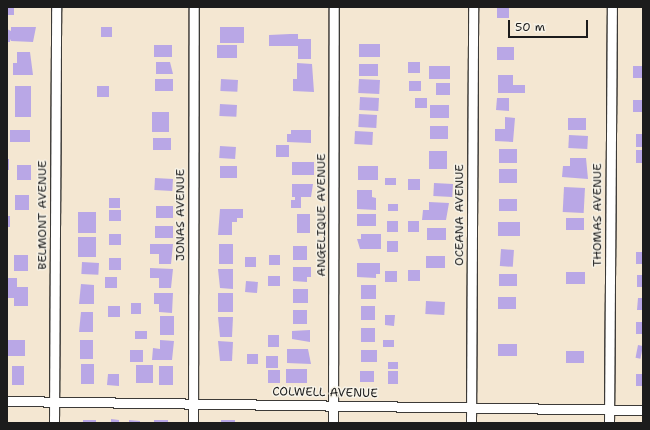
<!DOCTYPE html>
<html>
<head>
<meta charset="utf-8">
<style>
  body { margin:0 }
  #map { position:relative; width:650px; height:430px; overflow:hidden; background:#f4e7d2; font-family:"Shantell Sans",sans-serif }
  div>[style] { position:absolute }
  .building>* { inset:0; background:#b9a7e6; transform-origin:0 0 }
  .roads { filter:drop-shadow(1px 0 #3c3a37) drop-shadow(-1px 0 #3c3a37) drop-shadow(0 1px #3c3a37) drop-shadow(0 -1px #3c3a37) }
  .minor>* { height:9px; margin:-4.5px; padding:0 4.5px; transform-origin:4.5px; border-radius:4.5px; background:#fff }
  span { translate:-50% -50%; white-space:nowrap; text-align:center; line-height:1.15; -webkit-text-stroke:3px #f7f3e8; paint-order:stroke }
  .street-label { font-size:12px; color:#1c1c1c }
  .frame { position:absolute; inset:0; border:8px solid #1c1c1c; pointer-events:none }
  .scale { position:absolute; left:508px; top:20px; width:80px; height:18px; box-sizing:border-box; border:2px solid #1c1c1c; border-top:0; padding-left:5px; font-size:12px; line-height:14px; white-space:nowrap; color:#1c1c1c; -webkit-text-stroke:3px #f7f3e8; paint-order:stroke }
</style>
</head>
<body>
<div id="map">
  <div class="building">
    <div style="left:7px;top:7px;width:7px;height:8px"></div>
    <div style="left:497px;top:7px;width:12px;height:11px"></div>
    <div style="clip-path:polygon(11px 27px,36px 27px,33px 42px,11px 41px,10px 39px,10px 42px,7px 42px,7px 29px,11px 31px)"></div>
    <div style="left:101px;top:27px;width:11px;height:10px"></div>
    <div style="left:220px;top:27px;width:24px;height:16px"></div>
    <div style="clip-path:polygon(290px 34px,298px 34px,298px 39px,311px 39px,311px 59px,298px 59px,298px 46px,269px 46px,269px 35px)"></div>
    <div style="left:359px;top:44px;width:21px;height:13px"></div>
    <div style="left:154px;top:45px;width:18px;height:12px"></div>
    <div style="left:217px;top:45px;width:20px;height:13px"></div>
    <div style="left:497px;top:47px;width:17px;height:13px"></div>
    <div style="clip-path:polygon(17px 52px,30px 52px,33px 75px,13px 75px,13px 63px,17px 63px)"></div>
    <div style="clip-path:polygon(156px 62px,170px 62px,173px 74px,156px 74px)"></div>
    <div style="left:408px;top:62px;width:12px;height:11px"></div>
    <div style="clip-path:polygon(297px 63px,312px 64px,314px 92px,293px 91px,293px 79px,297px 79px)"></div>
    <div style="left:359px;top:64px;width:19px;height:12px"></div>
    <div style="left:429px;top:66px;width:21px;height:13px"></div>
    <div style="left:633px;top:66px;width:10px;height:12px"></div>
    <div style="clip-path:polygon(498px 75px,513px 75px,513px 85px,525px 85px,525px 93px,498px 93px)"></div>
    <div style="left:155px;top:79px;width:18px;height:12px"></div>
    <div style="left:221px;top:79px;width:17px;height:12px;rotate:3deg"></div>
    <div style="left:359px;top:79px;width:21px;height:14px;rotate:3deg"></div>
    <div style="left:409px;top:81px;width:12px;height:10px"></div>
    <div style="left:436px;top:83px;width:14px;height:12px"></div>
    <div style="left:15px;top:86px;width:16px;height:31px"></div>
    <div style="left:97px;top:86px;width:12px;height:11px"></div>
    <div style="left:360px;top:97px;width:19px;height:13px;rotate:3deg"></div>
    <div style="left:415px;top:98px;width:12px;height:10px"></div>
    <div style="clip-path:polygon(497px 98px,509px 98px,509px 111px,496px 110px)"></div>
    <div style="left:633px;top:100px;width:10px;height:12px"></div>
    <div style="left:220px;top:104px;width:17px;height:12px;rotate:3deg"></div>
    <div style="left:430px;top:105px;width:19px;height:13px"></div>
    <div style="left:152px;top:112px;width:17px;height:20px"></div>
    <div style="left:359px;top:114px;width:18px;height:13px;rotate:3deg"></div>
    <div style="clip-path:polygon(505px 117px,515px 118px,513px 142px,495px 141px,495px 129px,505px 129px)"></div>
    <div style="left:568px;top:118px;width:18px;height:12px"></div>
    <div style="left:430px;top:126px;width:18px;height:13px"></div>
    <div style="left:10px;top:130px;width:20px;height:12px"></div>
    <div style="clip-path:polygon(291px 130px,311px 130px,311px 143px,287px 142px,287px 134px,291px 134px)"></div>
    <div style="left:355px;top:131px;width:18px;height:13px;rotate:3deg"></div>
    <div style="left:636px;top:134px;width:7px;height:13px"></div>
    <div style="left:569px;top:135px;width:19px;height:13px;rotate:3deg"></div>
    <div style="left:153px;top:138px;width:18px;height:12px"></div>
    <div style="left:276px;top:145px;width:13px;height:12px"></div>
    <div style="left:220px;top:146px;width:16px;height:12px;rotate:4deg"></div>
    <div style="left:499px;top:149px;width:18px;height:14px"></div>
    <div style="left:636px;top:150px;width:7px;height:13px"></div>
    <div style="left:429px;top:151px;width:18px;height:18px"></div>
    <div style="clip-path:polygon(570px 158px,586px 158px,588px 179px,562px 177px,563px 166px,570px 166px)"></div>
    <div style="left:7px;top:159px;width:2px;height:11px"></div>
    <div style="left:292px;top:162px;width:22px;height:13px"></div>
    <div style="left:17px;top:165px;width:14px;height:15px"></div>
    <div style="left:220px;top:166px;width:17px;height:12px"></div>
    <div style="left:358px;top:166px;width:20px;height:14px"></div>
    <div style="left:499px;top:169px;width:18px;height:14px"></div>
    <div style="left:155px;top:178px;width:18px;height:12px;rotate:3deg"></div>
    <div style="left:385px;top:178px;width:11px;height:7px"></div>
    <div style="left:408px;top:179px;width:12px;height:11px"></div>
    <div style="left:434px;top:183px;width:19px;height:13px;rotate:3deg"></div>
    <div style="clip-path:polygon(292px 184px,313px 184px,311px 197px,301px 197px,301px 208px,291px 208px,291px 200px,295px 200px,295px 197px,292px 197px)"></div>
    <div style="left:564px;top:187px;width:21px;height:25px;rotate:3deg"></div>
    <div style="clip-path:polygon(357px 190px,372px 190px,372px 197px,376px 198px,376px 210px,357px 209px)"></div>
    <div style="left:15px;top:195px;width:14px;height:15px"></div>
    <div style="left:109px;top:198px;width:11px;height:10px"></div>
    <div style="left:499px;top:199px;width:18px;height:12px"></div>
    <div style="clip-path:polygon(429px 202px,449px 203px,446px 220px,422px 220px,423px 210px,429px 210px)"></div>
    <div style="left:388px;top:204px;width:10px;height:7px"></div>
    <div style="left:156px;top:206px;width:17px;height:12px"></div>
    <div style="clip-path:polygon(220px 209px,243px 209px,243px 218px,237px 218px,237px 222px,232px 222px,232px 235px,218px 235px)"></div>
    <div style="left:109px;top:210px;width:12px;height:11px"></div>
    <div style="left:78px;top:212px;width:18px;height:21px"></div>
    <div style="left:297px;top:214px;width:13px;height:19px"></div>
    <div style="left:357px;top:214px;width:19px;height:12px"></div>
    <div style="left:7px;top:216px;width:3px;height:11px"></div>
    <div style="left:566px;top:218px;width:18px;height:12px"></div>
    <div style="left:387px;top:221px;width:11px;height:11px"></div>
    <div style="left:408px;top:221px;width:11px;height:11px"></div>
    <div style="left:498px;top:222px;width:22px;height:14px"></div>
    <div style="left:155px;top:226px;width:18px;height:12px"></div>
    <div style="left:427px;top:228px;width:19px;height:12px"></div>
    <div style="left:109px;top:234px;width:12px;height:11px"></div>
    <div style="clip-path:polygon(361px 234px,381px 234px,381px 249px,360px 249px,357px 239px,361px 239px)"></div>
    <div style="left:78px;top:237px;width:18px;height:20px"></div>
    <div style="left:387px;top:241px;width:11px;height:11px"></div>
    <div style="clip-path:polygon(150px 244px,173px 244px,171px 264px,159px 264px,159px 254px,150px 254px)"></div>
    <div style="left:219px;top:244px;width:14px;height:20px"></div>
    <div style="left:293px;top:246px;width:14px;height:14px"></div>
    <div style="left:501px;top:249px;width:13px;height:17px;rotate:4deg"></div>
    <div style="left:636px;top:252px;width:7px;height:12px"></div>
    <div style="left:14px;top:255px;width:14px;height:16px"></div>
    <div style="left:269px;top:255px;width:11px;height:10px"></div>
    <div style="left:426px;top:256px;width:19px;height:12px"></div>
    <div style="left:245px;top:257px;width:11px;height:10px"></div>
    <div style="left:109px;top:258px;width:12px;height:12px"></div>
    <div style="left:82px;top:262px;width:17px;height:12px;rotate:3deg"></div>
    <div style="clip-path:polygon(357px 263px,380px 263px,380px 274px,376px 274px,376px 278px,357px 277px)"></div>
    <div style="clip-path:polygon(293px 267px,311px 267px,311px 277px,307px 277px,307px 282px,293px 281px)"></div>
    <div style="clip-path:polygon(150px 268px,173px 269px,171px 288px,159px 288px,159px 278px,150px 278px)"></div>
    <div style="clip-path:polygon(218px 269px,233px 269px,233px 289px,220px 288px)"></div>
    <div style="left:408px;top:270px;width:12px;height:11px"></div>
    <div style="left:385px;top:271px;width:12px;height:11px"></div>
    <div style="left:566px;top:272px;width:19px;height:12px"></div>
    <div style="left:499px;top:274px;width:18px;height:12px"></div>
    <div style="left:637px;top:275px;width:6px;height:12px"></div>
    <div style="left:268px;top:276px;width:12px;height:10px"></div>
    <div style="left:105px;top:277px;width:12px;height:11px"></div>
    <div style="clip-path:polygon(7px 278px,17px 278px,17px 287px,28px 287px,28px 306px,14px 306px,14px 298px,7px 298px)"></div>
    <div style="left:246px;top:281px;width:12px;height:11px;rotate:5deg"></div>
    <div style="clip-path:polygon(81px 284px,94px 285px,94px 304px,79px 304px)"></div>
    <div style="left:361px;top:285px;width:15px;height:14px"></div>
    <div style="left:293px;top:289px;width:15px;height:14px"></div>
    <div style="clip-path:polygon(154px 293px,173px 293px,172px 313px,159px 312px,159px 304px,154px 304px)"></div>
    <div style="left:218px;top:293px;width:15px;height:19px"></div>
    <div style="left:498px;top:297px;width:18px;height:12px"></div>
    <div style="clip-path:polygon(638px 298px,643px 298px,643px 310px,637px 310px)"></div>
    <div style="left:426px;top:301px;width:19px;height:13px;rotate:3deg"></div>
    <div style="left:131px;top:303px;width:10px;height:11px"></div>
    <div style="left:108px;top:306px;width:12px;height:11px"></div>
    <div style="left:361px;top:306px;width:14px;height:14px"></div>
    <div style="left:293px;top:310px;width:14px;height:14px"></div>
    <div style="clip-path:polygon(81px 312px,93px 312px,93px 332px,79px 332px)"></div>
    <div style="clip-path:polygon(385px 315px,395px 315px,394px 326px,385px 325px)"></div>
    <div style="left:160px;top:316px;width:14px;height:19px"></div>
    <div style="clip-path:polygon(218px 317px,233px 317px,232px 337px,220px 337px)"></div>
    <div style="left:636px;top:322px;width:7px;height:12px"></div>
    <div style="left:361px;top:328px;width:14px;height:14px"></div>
    <div style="clip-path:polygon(310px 330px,310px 342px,292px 339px,292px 331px)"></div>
    <div style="left:135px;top:331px;width:12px;height:8px"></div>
    <div style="left:268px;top:335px;width:11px;height:12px"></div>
    <div style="left:7px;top:340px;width:18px;height:16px"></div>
    <div style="left:80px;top:340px;width:13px;height:19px"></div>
    <div style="clip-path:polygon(160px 340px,174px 341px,172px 360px,152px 360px,153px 348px,160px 349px)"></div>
    <div style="left:383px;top:340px;width:11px;height:7px"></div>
    <div style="clip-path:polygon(218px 341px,233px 342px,232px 361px,220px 361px)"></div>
    <div style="left:498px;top:344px;width:19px;height:12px"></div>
    <div style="left:638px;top:345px;width:5px;height:13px;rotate:11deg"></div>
    <div style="clip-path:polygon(287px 349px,308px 349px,311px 364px,287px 363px)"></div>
    <div style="left:130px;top:350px;width:13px;height:12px"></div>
    <div style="left:361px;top:350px;width:16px;height:12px"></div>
    <div style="left:566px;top:351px;width:18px;height:12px"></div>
    <div style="left:247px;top:354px;width:11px;height:10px"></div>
    <div style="left:278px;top:356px;width:12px;height:12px;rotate:90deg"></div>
    <div style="left:388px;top:362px;width:10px;height:7px"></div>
    <div style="left:81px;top:364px;width:13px;height:20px"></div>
    <div style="left:136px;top:365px;width:17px;height:18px"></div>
    <div style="left:12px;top:366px;width:12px;height:19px"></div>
    <div style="left:159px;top:366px;width:14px;height:19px"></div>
    <div style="left:286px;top:369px;width:21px;height:14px"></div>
    <div style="left:268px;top:370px;width:12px;height:13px"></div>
    <div style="left:360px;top:371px;width:14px;height:11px"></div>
    <div style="left:388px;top:371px;width:10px;height:13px"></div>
    <div style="clip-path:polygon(108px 374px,119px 374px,119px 386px,107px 385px)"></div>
    <div style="left:636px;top:374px;width:7px;height:12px"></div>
    <div style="clip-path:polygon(111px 419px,119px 420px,119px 423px,111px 423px)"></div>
    <div style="left:83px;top:420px;width:13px;height:3px"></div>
    <div style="clip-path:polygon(129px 420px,140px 421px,140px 423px,129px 423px)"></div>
    <div style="left:154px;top:420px;width:14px;height:3px"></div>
    <div style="left:221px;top:420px;width:14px;height:3px"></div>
  </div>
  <div class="roads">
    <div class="minor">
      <div style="left:7px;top:401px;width:636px;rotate:0.81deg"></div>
      <div style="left:54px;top:423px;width:416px;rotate:-89.7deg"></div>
      <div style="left:193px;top:423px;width:416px;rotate:-89.9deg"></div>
      <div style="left:333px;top:423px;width:416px;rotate:-89.9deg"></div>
      <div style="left:471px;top:423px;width:416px;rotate:-89.7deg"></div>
      <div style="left:609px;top:423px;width:416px;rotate:-89.6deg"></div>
    </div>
  </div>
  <div class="street-label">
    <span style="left:43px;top:215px;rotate:-90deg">BELMONT AVENUE</span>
    <span style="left:181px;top:215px;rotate:-90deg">JONAS AVENUE</span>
    <span style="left:322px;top:215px;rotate:-90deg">ANGELIQUE AVENUE</span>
    <span style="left:460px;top:215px;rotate:-90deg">OCEANA AVENUE</span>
    <span style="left:598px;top:215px;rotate:-90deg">THOMAS AVENUE</span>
    <span style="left:325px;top:393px;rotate:1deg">COLWELL AVENUE</span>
  </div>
  <div class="frame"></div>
  <div class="scale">50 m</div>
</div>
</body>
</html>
